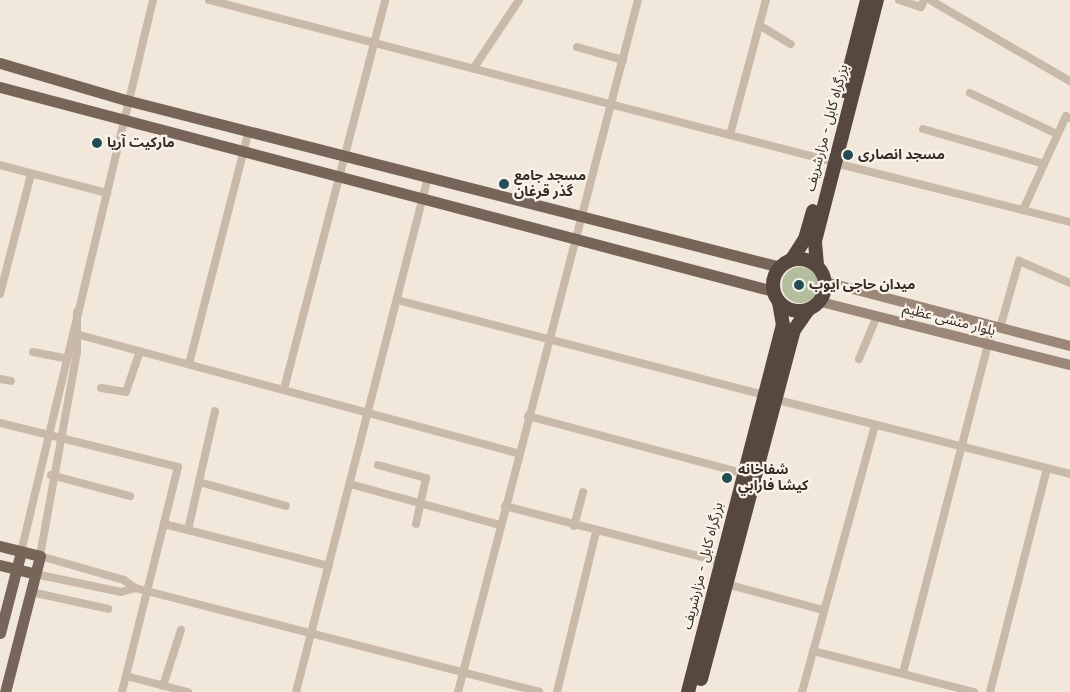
<!DOCTYPE html>
<html>
<head>
<meta charset="utf-8">
<style>
  body { margin:0 }
  #map { position:relative; width:1070px; height:692px; overflow:hidden; background:#f1e8db; font-family:"Fira Sans","Noto Sans Arabic",sans-serif }
  div>[style] { position:absolute }
  .green>* { inset:0; background:#b1bf9c }
  .round { border-radius:50% }
  .street>* { height:8px; margin:-4px; padding:0 4px; transform-origin:4px; border-radius:4px; background:#c9b9a8 }
  .secondary>* { height:10px; margin:-5px; padding:0 5px; transform-origin:5px; border-radius:5px; background:#9c8879 }
  .primary>* { height:11px; margin:-5.5px; padding:0 5.5px; transform-origin:5.5px; border-radius:5.5px; background:#776559 }
  .highway>* { height:14px; margin:-7px; padding:0 7px; transform-origin:7px; border-radius:7px; background:#56483f }
  .highway>.ring { margin:-7px; padding:0; box-sizing:content-box; background:none; border:14px solid #56483f; border-radius:50% }
  .dots>* { width:14px; height:14px; translate:-50% -50%; box-sizing:border-box; border:2px solid #f9f2e8; border-radius:50% }
  span { translate:-50% -50%; white-space:nowrap; text-align:center; line-height:1.15; -webkit-text-stroke:4.5px #f9f2e8; paint-order:stroke }
  .street-label { font-size:14px; color:#362d28 }
  .poi-label { font-size:14px; color:#362d28; font-weight:700 }
  .left { translate:0 -50%; text-align:left }
</style>
</head>
<body>
<div id="map">
  <div class="green">
    <div class="round" style="left:782px;top:267px;width:36px;height:36px"></div>
  </div>
  <div class="street">
    <div style="left:209px;top:0;width:637px;rotate:14.54deg"></div>
    <div style="left:899px;top:0;width:23px;rotate:18deg"></div>
    <div style="left:921px;top:7px;width:8px;rotate:-67deg"></div>
    <div style="left:930px;top:0;width:162px;rotate:30.1deg"></div>
    <div style="left:759px;top:25px;width:37px;rotate:31deg"></div>
    <div style="left:577px;top:47px;width:48px;rotate:15.8deg"></div>
    <div style="left:473px;top:69px;width:83px;rotate:-56.3deg"></div>
    <div style="left:970px;top:93px;width:96px;rotate:25.2deg"></div>
    <div style="left:923px;top:129px;width:126px;rotate:16.1deg"></div>
    <div style="left:730px;top:135px;width:140px;rotate:-75.1deg"></div>
    <div style="left:835px;top:163px;width:242px;rotate:14.1deg"></div>
    <div style="left:0;top:165px;width:111px;rotate:14.7deg"></div>
    <div style="left:1023px;top:210px;width:103px;rotate:-65.4deg"></div>
    <div style="left:1066px;top:116px;width:4px;rotate:27deg"></div>
    <div style="left:0;top:294px;width:124px;rotate:-75.5deg"></div>
    <div style="left:397px;top:300px;width:379px;rotate:14.5deg"></div>
    <div style="left:77px;top:312px;width:40px;rotate:90deg"></div>
    <div style="left:77px;top:352px;width:207px;rotate:100.3deg"></div>
    <div style="left:40px;top:556px;width:87px;rotate:15.9deg"></div>
    <div style="left:124px;top:580px;width:14px;rotate:36deg"></div>
    <div style="left:135px;top:588px;width:417px;rotate:14.4deg"></div>
    <div style="left:1000px;top:328px;width:70px;rotate:-74.2deg"></div>
    <div style="left:1019px;top:261px;width:56px;rotate:23.3deg"></div>
    <div style="left:76px;top:334px;width:458px;rotate:15.1deg"></div>
    <div style="left:33px;top:352px;width:33px;rotate:11deg"></div>
    <div style="left:859px;top:359px;width:47px;rotate:-67.3deg"></div>
    <div style="left:189px;top:364px;width:241px;rotate:-75.6deg"></div>
    <div style="left:0;top:379px;width:11px;rotate:10deg"></div>
    <div style="left:101px;top:388px;width:25px;rotate:9deg"></div>
    <div style="left:126px;top:392px;width:43px;rotate:-71.1deg"></div>
    <div style="left:284px;top:389px;width:402px;rotate:-75.4deg"></div>
    <div style="left:774px;top:399px;width:305px;rotate:14.2deg"></div>
    <div style="left:528px;top:416px;width:221px;rotate:14.9deg"></div>
    <div style="left:0;top:423px;width:183px;rotate:13.9deg"></div>
    <div style="left:178px;top:467px;width:232px;rotate:104deg"></div>
    <div style="left:378px;top:465px;width:50px;rotate:15.2deg"></div>
    <div style="left:426px;top:478px;width:47px;rotate:102.3deg"></div>
    <div style="left:51px;top:475px;width:82px;rotate:14.9deg"></div>
    <div style="left:199px;top:482px;width:90px;rotate:15.4deg"></div>
    <div style="left:350px;top:484px;width:156px;rotate:15.3deg"></div>
    <div style="left:505px;top:506px;width:223px;rotate:14.5deg"></div>
    <div style="left:164px;top:524px;width:170px;rotate:14.3deg"></div>
    <div style="left:574px;top:526px;width:35px;rotate:-75deg"></div>
    <div style="left:188px;top:530px;width:122px;rotate:-77.2deg"></div>
    <div style="left:21px;top:552px;width:568px;rotate:-76.55deg"></div>
    <div style="left:35px;top:574px;width:88px;rotate:11.8deg"></div>
    <div style="left:121px;top:592px;width:15px;rotate:-16deg"></div>
    <div style="left:726px;top:584px;width:100px;rotate:15deg"></div>
    <div style="left:31px;top:592px;width:79px;rotate:12.4deg"></div>
    <div style="left:813px;top:651px;width:166px;rotate:14.3deg"></div>
    <div style="left:903px;top:673px;width:358px;rotate:-75.5deg"></div>
    <div style="left:126px;top:676px;width:64px;rotate:14.5deg"></div>
    <div style="left:163px;top:686px;width:59px;rotate:-72.2deg"></div>
    <div style="left:296px;top:692px;width:532px;rotate:-75.62deg"></div>
    <div style="left:458px;top:692px;width:715px;rotate:-75.42deg"></div>
    <div style="left:557px;top:692px;width:165px;rotate:-76.3deg"></div>
    <div style="left:802px;top:692px;width:277px;rotate:-74.7deg"></div>
    <div style="left:990px;top:692px;width:231px;rotate:-75.7deg"></div>
  </div>
  <div class="secondary">
    <div style="left:826px;top:282px;width:252px;rotate:14.7deg"></div>
    <div style="left:821px;top:302px;width:257px;rotate:14.2deg"></div>
  </div>
  <div class="primary">
    <div style="left:0;top:63px;width:131px;rotate:16.4deg"></div>
    <div style="left:126px;top:100px;width:675px;rotate:14.32deg"></div>
    <div style="left:0;top:87px;width:799px;rotate:14.78deg"></div>
    <div style="left:0;top:546px;width:41px;rotate:14deg"></div>
    <div style="left:40px;top:556px;width:140px;rotate:104.4deg"></div>
    <div style="left:0;top:565px;width:36px;rotate:14deg"></div>
    <div style="left:0;top:633px;width:84px;rotate:-75.5deg"></div>
  </div>
  <div class="highway">
    <div style="left:844px;top:91px;width:94px;rotate:-75.8deg"></div>
    <div class="ring" style="left:773px;top:259px;width:38px;height:38px"></div>
    <div style="left:792px;top:259px;width:24px;rotate:-57deg"></div>
    <div style="left:805px;top:239px;width:29px;rotate:-74deg"></div>
    <div style="left:817px;top:265px;width:24px;rotate:-95deg"></div>
    <div style="left:815px;top:241px;width:249px;rotate:-75.6deg"></div>
    <div style="left:701px;top:679px;width:361px;rotate:-75.1deg"></div>
    <div style="left:794px;top:330px;width:24px;rotate:-55deg"></div>
    <div style="left:688px;top:692px;width:379px;rotate:-75.5deg"></div>
    <div style="left:783px;top:325px;width:23px;rotate:-100deg"></div>
  </div>
  <div class="dots">
    <div style="left:97px;top:143px;background:#1f4e56"></div>
    <div style="left:848px;top:155px;background:#1f4e56"></div>
    <div style="left:504px;top:184px;background:#1f4e56"></div>
    <div style="left:799px;top:285px;background:#1f4e56"></div>
    <div style="left:727px;top:478px;background:#1f4e56"></div>
  </div>
  <div class="street-label">
    <span style="left:827px;top:128px;rotate:-75deg">بزرگراه کابل - مزارشریف</span>
    <span style="left:949px;top:320px;rotate:14deg">بلوار منشی عظیم</span>
    <span style="left:703px;top:566px;rotate:-76deg">بزرگراه کابل - مزارشریف</span>
  </div>
  <div class="poi-label">
    <span class="left" style="left:107px;top:143px">مارکیت آریا</span>
    <span class="left" style="left:858px;top:155px">مسجد انصاری</span>
    <span class="left" style="left:514px;top:184px">مسجد جامع<br>گذر قرغان</span>
    <span class="left" style="left:809px;top:285px">میدان حاجی ایوب</span>
    <span class="left" style="left:738px;top:478px">شفاخانه<br>كيشا فارابي</span>
  </div>
</div>
</body>
</html>
